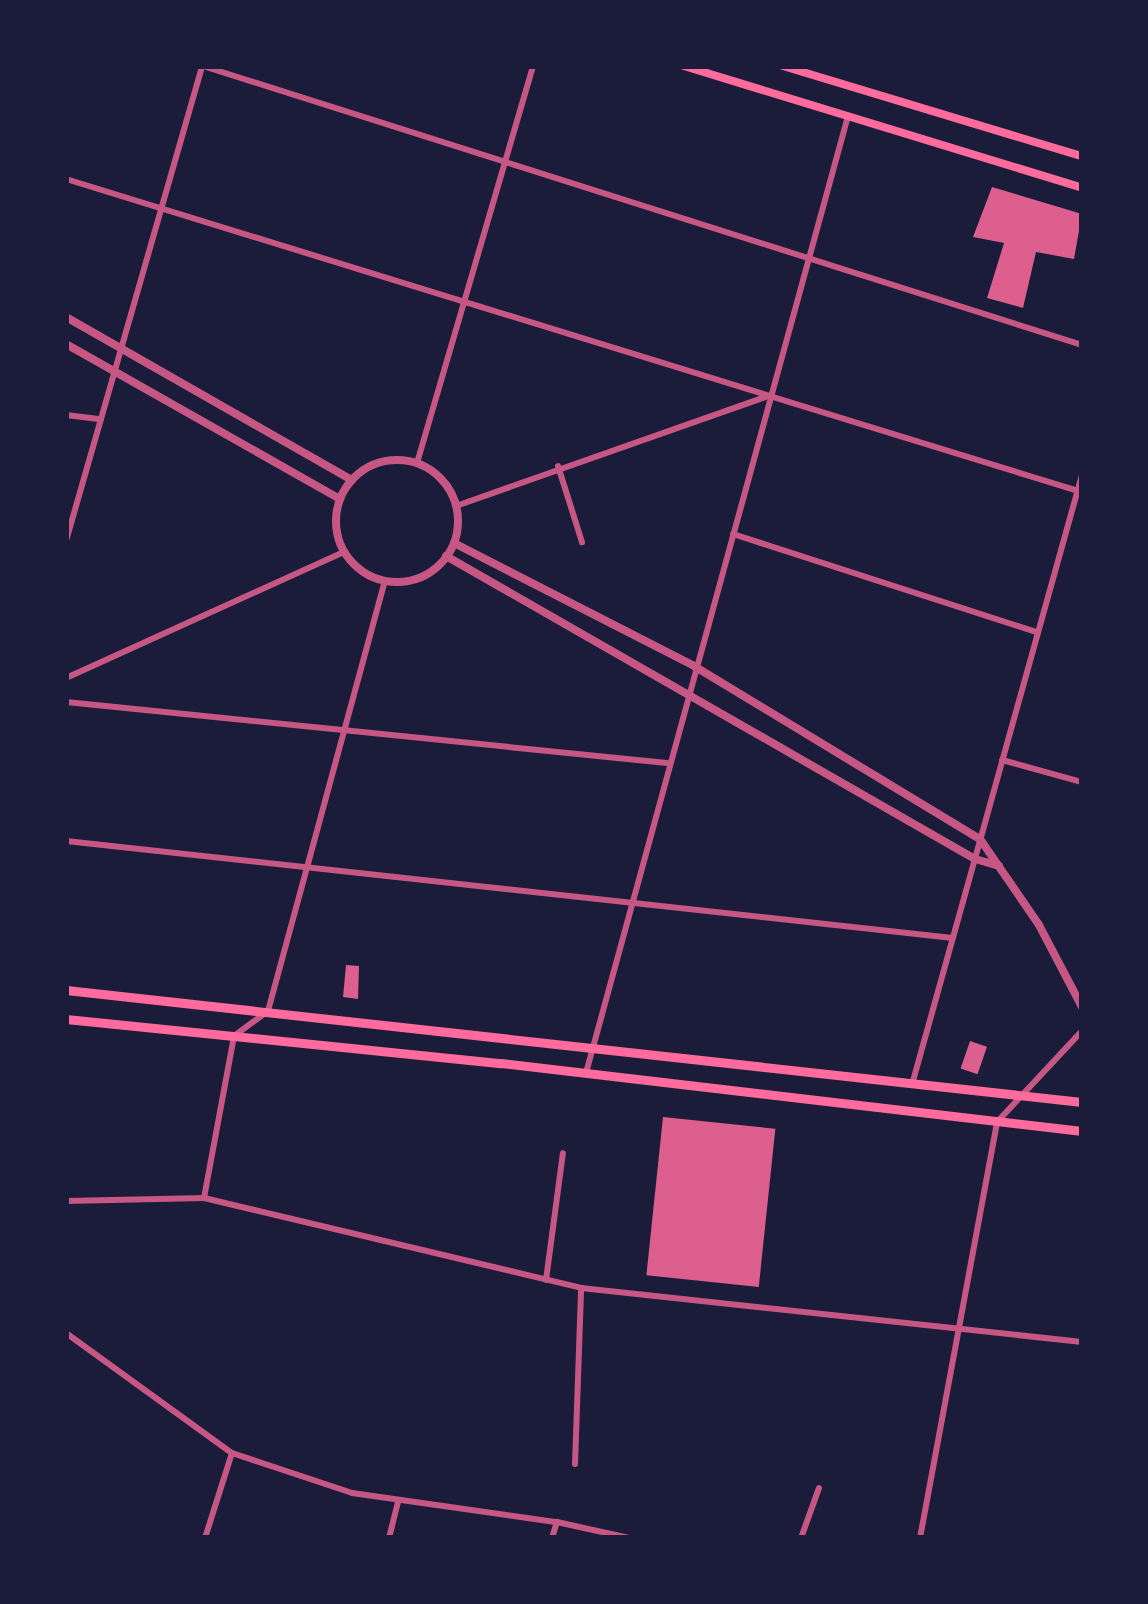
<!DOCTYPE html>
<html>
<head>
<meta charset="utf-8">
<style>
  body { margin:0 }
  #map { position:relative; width:1148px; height:1604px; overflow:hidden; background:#1b1b3a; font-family:Commissioner,sans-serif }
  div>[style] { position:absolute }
  .building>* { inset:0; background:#dd5f8e; transform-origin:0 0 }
  .minor>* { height:6px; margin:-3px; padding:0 3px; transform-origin:3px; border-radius:3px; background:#c65784 }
  .tertiary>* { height:8px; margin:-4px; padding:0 4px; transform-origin:4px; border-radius:4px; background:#c65784 }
  .tertiary>.ring { margin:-4px; padding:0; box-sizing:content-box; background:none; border:8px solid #c65784; border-radius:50% }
  .secondary>* { height:8px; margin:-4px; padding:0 4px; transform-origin:4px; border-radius:4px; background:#ff6b9d }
  .primary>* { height:9px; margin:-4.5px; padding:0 4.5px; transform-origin:4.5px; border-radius:4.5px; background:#ff6b9d }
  span { translate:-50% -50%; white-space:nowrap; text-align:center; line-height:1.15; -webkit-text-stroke:12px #1b1b3a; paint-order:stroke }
  .frame { position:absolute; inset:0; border:69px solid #1b1b3a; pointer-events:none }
</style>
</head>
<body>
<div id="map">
  <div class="building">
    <div style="clip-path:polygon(992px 187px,1082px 214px,1074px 259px,1036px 252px,1023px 308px,987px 298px,1004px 243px,973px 237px)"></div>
    <div style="clip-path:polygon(346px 965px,359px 966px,358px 999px,343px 997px)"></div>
    <div style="left:970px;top:1041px;width:18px;height:29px;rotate:19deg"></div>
    <div style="left:663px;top:1117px;width:113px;height:159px;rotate:6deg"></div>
  </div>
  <div class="minor">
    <div style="left:203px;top:66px;width:922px;rotate:17.61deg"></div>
    <div style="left:66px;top:179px;width:1059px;rotate:17.13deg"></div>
    <div style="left:66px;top:415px;width:35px;rotate:7deg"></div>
    <div style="left:417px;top:463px;width:414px;rotate:-73.7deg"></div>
    <div style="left:558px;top:466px;width:80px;rotate:72.5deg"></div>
    <div style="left:456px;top:506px;width:329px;rotate:-19.4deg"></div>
    <div style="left:733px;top:534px;width:319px;rotate:17.9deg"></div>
    <div style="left:66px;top:541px;width:494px;rotate:-74deg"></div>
    <div style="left:66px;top:678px;width:305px;rotate:-24.4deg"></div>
    <div style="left:66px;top:702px;width:604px;rotate:5.8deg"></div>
    <div style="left:1002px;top:760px;width:83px;rotate:15.4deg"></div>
    <div style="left:66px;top:841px;width:892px;rotate:6.24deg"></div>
    <div style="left:586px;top:1073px;width:992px;rotate:-74.69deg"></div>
    <div style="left:913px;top:1081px;width:629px;rotate:-74.42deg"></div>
    <div style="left:204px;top:1198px;width:165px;rotate:-79.5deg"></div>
    <div style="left:234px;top:1036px;width:42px;rotate:-36.3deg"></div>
    <div style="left:268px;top:1011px;width:446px;rotate:-74.8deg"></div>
    <div style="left:66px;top:1201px;width:138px;rotate:-1.2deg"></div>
    <div style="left:204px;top:1198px;width:388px;rotate:13.4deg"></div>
    <div style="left:581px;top:1288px;width:504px;rotate:6.15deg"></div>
    <div style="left:546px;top:1280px;width:128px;rotate:-82.4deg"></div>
    <div style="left:66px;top:1333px;width:205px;rotate:35.9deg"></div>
    <div style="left:232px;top:1453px;width:126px;rotate:18.4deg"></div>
    <div style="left:352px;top:1493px;width:207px;rotate:8.1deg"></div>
    <div style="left:557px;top:1522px;width:74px;rotate:12.5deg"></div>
    <div style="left:575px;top:1464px;width:176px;rotate:-88deg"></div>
    <div style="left:205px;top:1538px;width:89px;rotate:-72.4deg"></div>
    <div style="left:389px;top:1538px;width:38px;rotate:-76deg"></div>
    <div style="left:552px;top:1538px;width:17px;rotate:-73deg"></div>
    <div style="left:801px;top:1538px;width:53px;rotate:-70.2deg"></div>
    <div style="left:920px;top:1538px;width:423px;rotate:-79.5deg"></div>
    <div style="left:997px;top:1122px;width:125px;rotate:-47deg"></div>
  </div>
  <div class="tertiary">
    <div style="left:66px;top:317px;width:329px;rotate:29.7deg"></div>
    <div style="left:66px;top:344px;width:315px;rotate:29.5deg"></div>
    <div class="ring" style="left:336px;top:460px;width:114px;height:114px"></div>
    <div style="left:454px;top:543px;width:270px;rotate:27.1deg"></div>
    <div style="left:694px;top:666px;width:334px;rotate:31.2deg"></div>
    <div style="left:980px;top:839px;width:104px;rotate:55.5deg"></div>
    <div style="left:1039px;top:925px;width:93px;rotate:62.3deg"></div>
    <div style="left:446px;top:556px;width:610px;rotate:29.8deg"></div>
    <div style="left:975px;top:859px;width:25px;rotate:16deg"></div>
  </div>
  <div class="secondary">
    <div style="left:684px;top:66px;width:416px;rotate:17deg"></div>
    <div style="left:783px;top:66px;width:312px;rotate:16.8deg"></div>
  </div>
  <div class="primary">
    <div style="left:66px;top:990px;width:1022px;rotate:6.29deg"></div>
    <div style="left:66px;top:1019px;width:437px;rotate:5.8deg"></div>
    <div style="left:501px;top:1063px;width:585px;rotate:6.68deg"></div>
  </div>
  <div class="frame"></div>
</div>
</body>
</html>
